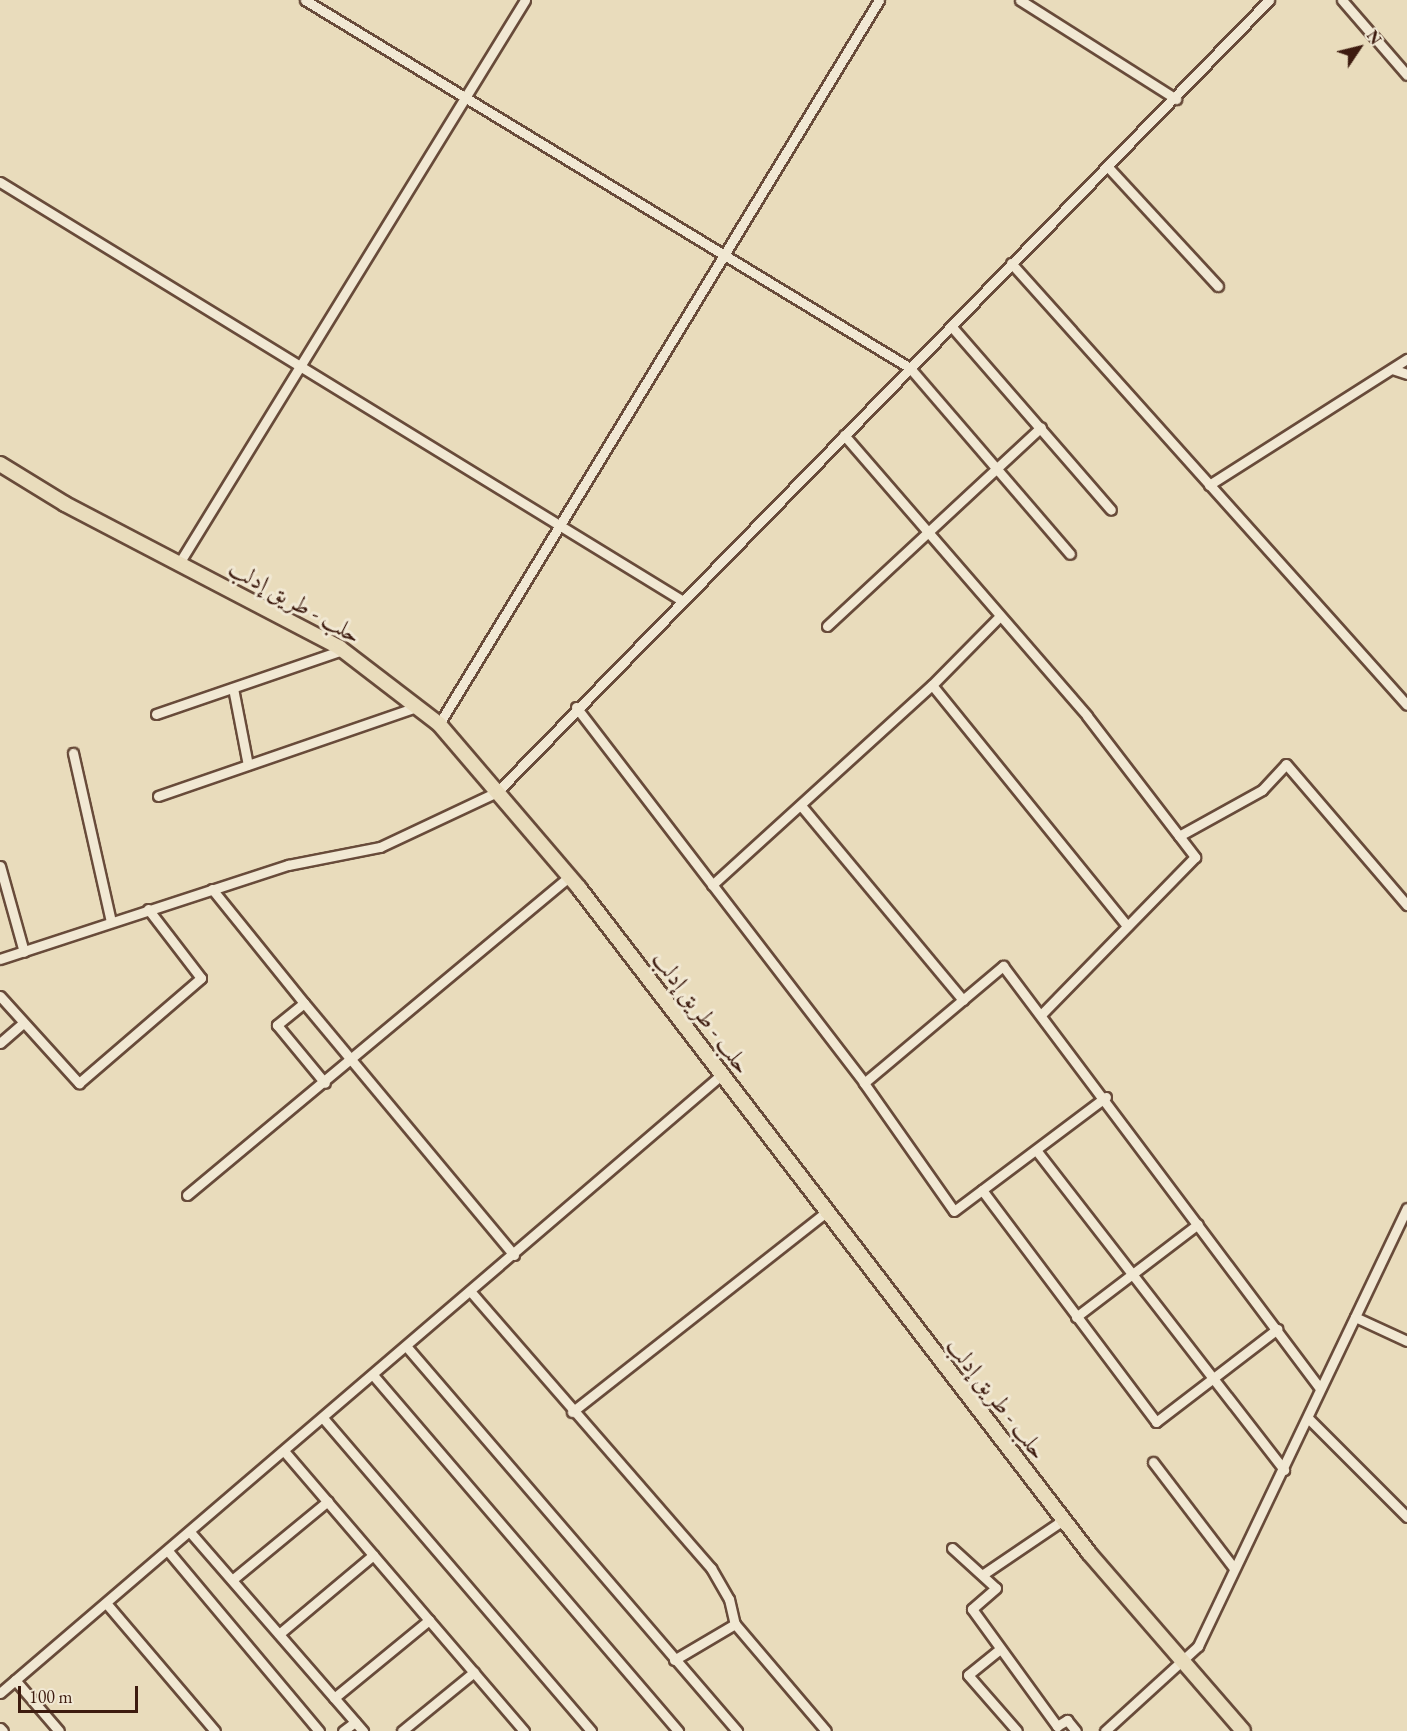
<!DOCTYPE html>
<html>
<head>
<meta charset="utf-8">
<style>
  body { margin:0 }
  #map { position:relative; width:1407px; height:1731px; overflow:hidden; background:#e9dcbc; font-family:"EB Garamond",Amiri,serif }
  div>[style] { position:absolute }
  .roads { filter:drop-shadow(2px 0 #684b3a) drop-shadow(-2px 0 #684b3a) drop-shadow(0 2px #684b3a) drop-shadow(0 -2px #684b3a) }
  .minor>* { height:9px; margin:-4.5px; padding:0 4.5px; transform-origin:4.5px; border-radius:4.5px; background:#f1e8d3 }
  .highway>* { height:14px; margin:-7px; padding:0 7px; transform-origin:7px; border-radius:7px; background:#e9dcbc }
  span { translate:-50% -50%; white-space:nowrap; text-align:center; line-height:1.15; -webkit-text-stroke:6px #f1e8d3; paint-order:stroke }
  .street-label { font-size:24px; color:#3d1b0f }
  .north { position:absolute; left:1329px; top:18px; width:60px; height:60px; -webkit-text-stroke:4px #f1e8d3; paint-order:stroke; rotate:55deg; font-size:16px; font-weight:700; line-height:24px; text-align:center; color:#3d1b0f }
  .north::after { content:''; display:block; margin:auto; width:21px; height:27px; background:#3d1b0f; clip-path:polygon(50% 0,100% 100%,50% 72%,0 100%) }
  .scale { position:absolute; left:18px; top:1686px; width:120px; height:27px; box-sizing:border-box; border:3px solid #3d1b0f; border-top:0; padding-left:8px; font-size:18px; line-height:21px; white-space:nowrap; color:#3d1b0f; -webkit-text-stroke:4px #f1e8d3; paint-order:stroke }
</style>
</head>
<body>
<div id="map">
  <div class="roads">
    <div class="minor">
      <div style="left:305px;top:0;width:708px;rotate:31.31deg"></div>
      <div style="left:910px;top:368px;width:245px;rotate:49.3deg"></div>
      <div style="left:1020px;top:0;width:185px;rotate:32.4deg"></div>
      <div style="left:1342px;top:0;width:99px;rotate:49.1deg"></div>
      <div style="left:1108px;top:167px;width:162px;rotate:47.3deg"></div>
      <div style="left:0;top:182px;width:801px;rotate:31.53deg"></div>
      <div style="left:1011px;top:263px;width:593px;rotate:48.14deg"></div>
      <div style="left:952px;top:327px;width:242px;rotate:49deg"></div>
      <div style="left:1392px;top:369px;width:16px;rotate:18deg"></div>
      <div style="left:844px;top:435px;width:371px;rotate:49.1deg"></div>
      <div style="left:1087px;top:716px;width:178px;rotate:52.5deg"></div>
      <div style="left:1195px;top:857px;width:221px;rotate:134.3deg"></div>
      <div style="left:1209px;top:485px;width:235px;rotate:-32.5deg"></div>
      <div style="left:178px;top:565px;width:663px;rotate:-58.44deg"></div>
      <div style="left:827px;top:626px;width:292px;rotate:-42.9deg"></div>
      <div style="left:932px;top:685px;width:97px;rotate:-45.4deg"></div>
      <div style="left:233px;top:688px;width:78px;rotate:79deg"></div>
      <div style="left:576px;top:707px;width:474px;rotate:52.5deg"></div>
      <div style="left:864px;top:1083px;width:156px;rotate:54.9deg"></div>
      <div style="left:954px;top:1211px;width:190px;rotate:-36.9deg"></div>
      <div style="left:156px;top:714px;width:198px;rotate:-18.9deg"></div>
      <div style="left:439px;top:724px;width:847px;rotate:-58.71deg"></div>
      <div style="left:73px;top:753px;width:173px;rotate:77.3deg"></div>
      <div style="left:158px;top:796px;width:274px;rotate:-19deg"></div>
      <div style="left:803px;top:808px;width:250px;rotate:50.2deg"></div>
      <div style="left:1179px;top:836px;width:95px;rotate:-29deg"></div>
      <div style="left:1262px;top:790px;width:35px;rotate:-47deg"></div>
      <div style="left:1286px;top:764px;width:186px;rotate:49.4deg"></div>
      <div style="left:0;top:866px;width:89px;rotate:74.4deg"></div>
      <div style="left:712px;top:885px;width:297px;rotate:-42.3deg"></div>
      <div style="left:932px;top:685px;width:310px;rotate:51deg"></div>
      <div style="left:212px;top:889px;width:146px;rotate:51.1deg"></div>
      <div style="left:304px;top:1003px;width:35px;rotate:141deg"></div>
      <div style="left:277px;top:1025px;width:75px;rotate:50.4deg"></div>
      <div style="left:0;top:959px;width:303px;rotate:-18.1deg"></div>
      <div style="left:288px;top:865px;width:94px;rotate:-11.1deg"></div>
      <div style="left:380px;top:847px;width:129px;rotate:-25.2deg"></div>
      <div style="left:497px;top:792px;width:1106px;rotate:-45.73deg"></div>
      <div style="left:0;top:996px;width:118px;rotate:47.8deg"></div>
      <div style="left:79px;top:1083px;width:161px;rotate:-40.7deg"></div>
      <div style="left:201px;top:978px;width:87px;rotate:-127.5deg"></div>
      <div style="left:304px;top:1003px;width:328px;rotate:50.2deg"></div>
      <div style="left:0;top:1043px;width:30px;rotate:-41deg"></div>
      <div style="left:864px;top:1083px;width:182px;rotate:-40.1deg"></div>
      <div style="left:1003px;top:966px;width:526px;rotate:53.11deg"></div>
      <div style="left:1036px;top:1150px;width:405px;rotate:52.2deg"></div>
      <div style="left:982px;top:1190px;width:290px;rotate:53.1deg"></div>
      <div style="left:1156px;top:1422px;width:153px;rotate:-37.5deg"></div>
      <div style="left:187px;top:1195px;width:498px;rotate:-39.8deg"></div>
      <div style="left:471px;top:1292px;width:366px;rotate:49deg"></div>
      <div style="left:711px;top:1568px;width:36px;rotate:60deg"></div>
      <div style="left:729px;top:1599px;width:26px;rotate:77deg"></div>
      <div style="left:735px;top:1624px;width:140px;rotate:49.6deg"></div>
      <div style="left:1076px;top:1317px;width:153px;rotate:-37.3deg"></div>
      <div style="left:1355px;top:1317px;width:57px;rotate:24.8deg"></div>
      <div style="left:406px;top:1346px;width:508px;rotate:49.31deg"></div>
      <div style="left:373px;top:1375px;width:469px;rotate:49.4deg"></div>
      <div style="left:572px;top:1412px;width:323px;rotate:-38.2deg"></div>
      <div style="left:323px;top:1418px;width:412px;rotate:49.4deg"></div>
      <div style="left:1308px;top:1418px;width:140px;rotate:45deg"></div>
      <div style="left:284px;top:1451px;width:369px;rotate:49.4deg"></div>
      <div style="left:1153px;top:1462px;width:132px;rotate:52.7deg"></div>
      <div style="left:190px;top:1532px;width:264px;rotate:49deg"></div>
      <div style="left:952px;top:1548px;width:59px;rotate:42.3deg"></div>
      <div style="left:996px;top:1588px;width:32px;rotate:139deg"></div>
      <div style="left:972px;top:1609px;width:145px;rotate:54deg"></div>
      <div style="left:1057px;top:1726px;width:12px;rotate:-31deg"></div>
      <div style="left:1067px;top:1720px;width:14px;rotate:51deg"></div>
      <div style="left:168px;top:1551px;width:235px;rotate:50deg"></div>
      <div style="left:985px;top:1573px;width:94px;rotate:-34.2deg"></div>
      <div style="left:232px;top:1580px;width:124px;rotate:-39.5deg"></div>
      <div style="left:106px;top:1603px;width:168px;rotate:49.6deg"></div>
      <div style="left:279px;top:1634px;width:123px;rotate:-40deg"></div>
      <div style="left:1000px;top:1649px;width:41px;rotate:140.9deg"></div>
      <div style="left:968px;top:1675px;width:74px;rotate:48.8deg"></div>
      <div style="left:674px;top:1660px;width:71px;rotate:-30.5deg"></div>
      <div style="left:15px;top:1680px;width:67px;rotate:49.2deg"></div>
      <div style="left:0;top:1693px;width:950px;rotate:-40.6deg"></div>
      <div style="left:334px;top:1698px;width:123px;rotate:-39.4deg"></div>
      <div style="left:0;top:1728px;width:4px;rotate:45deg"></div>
      <div style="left:343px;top:1731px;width:15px;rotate:-37deg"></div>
      <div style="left:402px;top:1731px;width:93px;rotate:-39.3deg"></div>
      <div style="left:1105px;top:1731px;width:126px;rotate:-42.4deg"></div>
      <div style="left:1198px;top:1646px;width:485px;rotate:-64.5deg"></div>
    </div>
    <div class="highway">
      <div style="left:0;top:464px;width:76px;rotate:31.6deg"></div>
      <div style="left:65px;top:504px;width:310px;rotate:27.6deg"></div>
      <div style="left:340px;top:648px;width:125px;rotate:37.5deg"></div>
      <div style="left:439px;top:724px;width:216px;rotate:49.5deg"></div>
      <div style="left:579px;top:888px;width:838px;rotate:52.51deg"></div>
      <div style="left:1089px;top:1553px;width:235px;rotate:49.1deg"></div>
    </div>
  </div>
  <div class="street-label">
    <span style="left:295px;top:601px;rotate:29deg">حلب - طريق إدلب</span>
    <span style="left:702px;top:1012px;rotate:53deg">حلب - طريق إدلب</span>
    <span style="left:997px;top:1398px;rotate:52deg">حلب - طريق إدلب</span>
  </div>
  <div class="north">N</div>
  <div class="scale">100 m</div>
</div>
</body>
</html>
